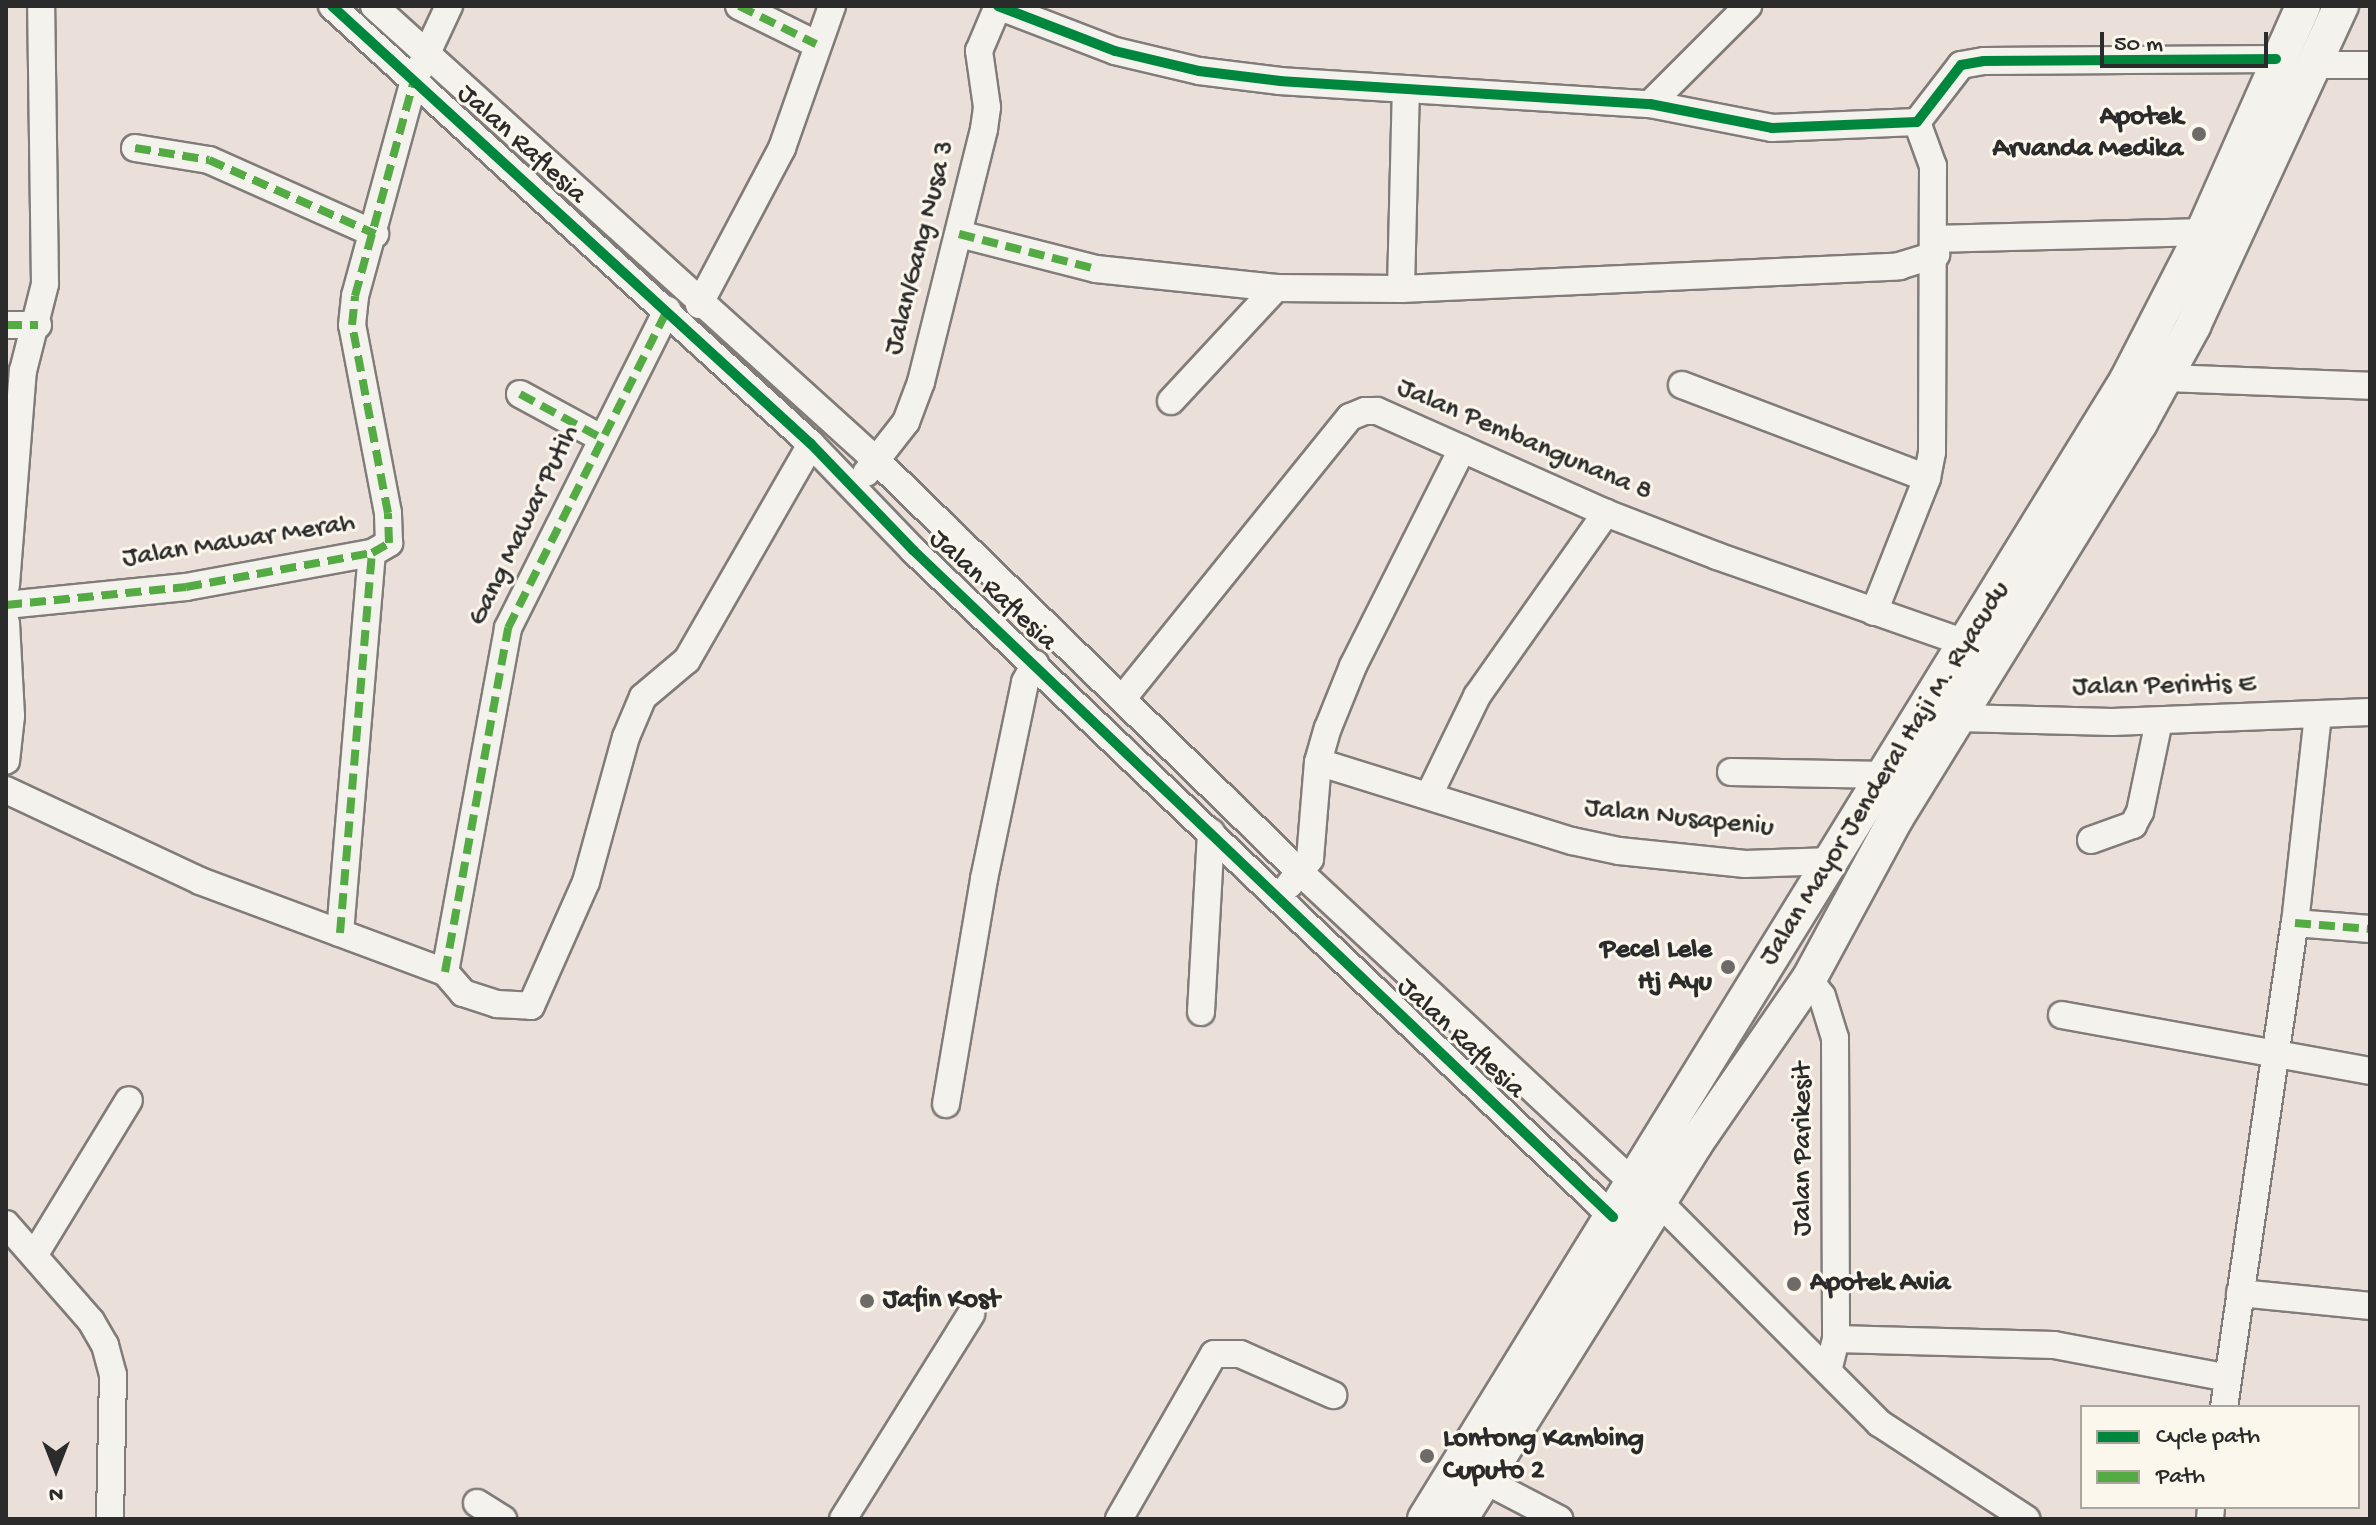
<!DOCTYPE html>
<html>
<head>
<meta charset="utf-8">
<style>
  body { margin:0 }
  #map { position:relative; width:2376px; height:1525px; overflow:hidden; background:#ebe0d9; font-family:"Gochi Hand",sans-serif }
  div>[style] { position:absolute }
  .roads { filter:drop-shadow(2px 0 #817c79) drop-shadow(-2px 0 #817c79) drop-shadow(0 2px #817c79) drop-shadow(0 -2px #817c79) }
  .minor>* { height:26px; margin:-13px; padding:0 13px; transform-origin:13px; border-radius:13px; background:#f4f2ed }
  .major>* { height:34px; margin:-17px; padding:0 17px; transform-origin:17px; border-radius:17px; background:#f4f2ed }
  .quiet>* { height:8px; margin-top:-4px; transform-origin:0; background:repeating-linear-gradient(90deg,#54ab44 0 16px,transparent 0 24px) }
  .cycleway>* { height:10px; margin:-5px; padding:0 5px; transform-origin:5px; border-radius:5px; background:#00873e }
  .dots>* { width:22px; height:22px; translate:-50% -50%; box-sizing:border-box; border:4px solid #fbf7ec; border-radius:50% }
  span { translate:-50% -50%; white-space:nowrap; text-align:center; line-height:1.15; -webkit-text-stroke:6px #fbf7ec; paint-order:stroke }
  .poi-label { font-size:28px; color:#2b2b2b; font-weight:700 }
  .right { translate:-100% -50%; text-align:right }
  .left { translate:0 -50%; text-align:left }
  .street-label { font-size:28px; color:#2b2b2b }
  .frame { position:absolute; inset:0; border:8px solid #2b2b2b; pointer-events:none }
  .legend { position:absolute; left:2080px; top:1405px; width:280px; height:104px; box-sizing:border-box; background:#fbf7ec; border:2px solid #a8a59f; margin:0; padding:10px 14px; list-style:none; font-size:24px; color:#2b2b2b }
  .legend li { display:flex; align-items:center; gap:16px; height:40px }
  .legend b { width:40px; border:2px solid #a8a59f }
  .north { position:absolute; left:16px; top:1429px; width:80px; height:80px; -webkit-text-stroke:6px #fbf7ec; paint-order:stroke; rotate:180deg; font-size:22px; font-weight:700; line-height:32px; text-align:center; color:#2b2b2b }
  .north::after { content:''; display:block; margin:auto; width:28px; height:36px; background:#2b2b2b; clip-path:polygon(50% 0,100% 100%,50% 72%,0 100%) }
  .scale { position:absolute; left:2100px; top:32px; width:168px; height:36px; box-sizing:border-box; border:4px solid #2b2b2b; border-top:0; padding-left:10px; font-size:24px; line-height:28px; white-space:nowrap; color:#2b2b2b; -webkit-text-stroke:6px #fbf7ec; paint-order:stroke }
</style>
</head>
<body>
<div id="map">
  <div class="roads">
    <div class="minor">
      <div style="left:332px;top:6px;width:649px;rotate:42.44deg"></div>
      <div style="left:811px;top:444px;width:147px;rotate:46.1deg"></div>
      <div style="left:913px;top:550px;width:967px;rotate:43.62deg"></div>
      <div style="left:374px;top:6px;width:678px;rotate:42.13deg"></div>
      <div style="left:877px;top:461px;width:591px;rotate:44.18deg"></div>
      <div style="left:1301px;top:873px;width:454px;rotate:43deg"></div>
      <div style="left:739px;top:6px;width:86px;rotate:26.3deg"></div>
      <div style="left:998px;top:6px;width:125px;rotate:21deg"></div>
      <div style="left:1115px;top:51px;width:86px;rotate:13.4deg"></div>
      <div style="left:1199px;top:71px;width:82px;rotate:7deg"></div>
      <div style="left:1280px;top:81px;width:371px;rotate:3.6deg"></div>
      <div style="left:1650px;top:104px;width:124px;rotate:11.1deg"></div>
      <div style="left:1772px;top:128px;width:145px;rotate:-2.4deg"></div>
      <div style="left:1917px;top:122px;width:72px;rotate:-52.3deg"></div>
      <div style="left:1961px;top:65px;width:23px;rotate:-10deg"></div>
      <div style="left:1984px;top:61px;width:292px;rotate:-0.4deg"></div>
      <div style="left:2310px;top:65px;width:60px"></div>
      <div style="left:1650px;top:104px;width:139px;rotate:-45deg"></div>
      <div style="left:135px;top:148px;width:75px;rotate:9.2deg"></div>
      <div style="left:209px;top:160px;width:182px;rotate:24deg"></div>
      <div style="left:959px;top:234px;width:141px;rotate:14.3deg"></div>
      <div style="left:1096px;top:269px;width:181px;rotate:6deg"></div>
      <div style="left:1276px;top:288px;width:125px;rotate:0.5deg"></div>
      <div style="left:1401px;top:289px;width:499px;rotate:-2.6deg"></div>
      <div style="left:1899px;top:266px;width:39px;rotate:-17deg"></div>
      <div style="left:1935px;top:239px;width:268px;rotate:-1.5deg"></div>
      <div style="left:1401px;top:289px;width:200px;rotate:-88.6deg"></div>
      <div style="left:699px;top:305px;width:178px;rotate:-62.1deg"></div>
      <div style="left:782px;top:148px;width:151px;rotate:-70.6deg"></div>
      <div style="left:6px;top:325px;width:32px"></div>
      <div style="left:2166px;top:378px;width:204px;rotate:2.2deg"></div>
      <div style="left:1682px;top:385px;width:262px;rotate:20.8deg"></div>
      <div style="left:520px;top:394px;width:94px;rotate:28.5deg"></div>
      <div style="left:1171px;top:401px;width:154px;rotate:-47.1deg"></div>
      <div style="left:866px;top:473px;width:65px;rotate:-51.9deg"></div>
      <div style="left:906px;top:422px;width:43px;rotate:-69.4deg"></div>
      <div style="left:921px;top:382px;width:261px;rotate:-76deg"></div>
      <div style="left:984px;top:129px;width:22px;rotate:-82deg"></div>
      <div style="left:987px;top:107px;width:57px;rotate:-98.1deg"></div>
      <div style="left:979px;top:51px;width:49px;rotate:-67.1deg"></div>
      <div style="left:6px;top:585px;width:215px;rotate:-85.5deg"></div>
      <div style="left:23px;top:371px;width:90px;rotate:-75.8deg"></div>
      <div style="left:45px;top:284px;width:278px;rotate:-90.8deg"></div>
      <div style="left:6px;top:605px;width:181px;rotate:-5.7deg"></div>
      <div style="left:186px;top:587px;width:189px;rotate:-10.4deg"></div>
      <div style="left:372px;top:553px;width:20px;rotate:-30deg"></div>
      <div style="left:389px;top:543px;width:30px;rotate:-92deg"></div>
      <div style="left:388px;top:513px;width:191px;rotate:-100.8deg"></div>
      <div style="left:352px;top:325px;width:29px;rotate:-84deg"></div>
      <div style="left:355px;top:296px;width:223px;rotate:-74.7deg"></div>
      <div style="left:414px;top:81px;width:83px;rotate:-65deg"></div>
      <div style="left:1874px;top:612px;width:144px;rotate:-68.4deg"></div>
      <div style="left:1927px;top:478px;width:26px;rotate:-79deg"></div>
      <div style="left:1932px;top:452px;width:286px;rotate:-89.8deg"></div>
      <div style="left:1933px;top:166px;width:47px;rotate:-110deg"></div>
      <div style="left:6px;top:623px;width:93px;rotate:86.9deg"></div>
      <div style="left:11px;top:716px;width:45px;rotate:96.3deg"></div>
      <div style="left:1123px;top:698px;width:361px;rotate:-51.1deg"></div>
      <div style="left:1350px;top:417px;width:16px;rotate:-22deg"></div>
      <div style="left:1365px;top:411px;width:12px"></div>
      <div style="left:1377px;top:411px;width:251px;rotate:24deg"></div>
      <div style="left:1606px;top:513px;width:119px;rotate:21.2deg"></div>
      <div style="left:1717px;top:556px;width:266px;rotate:19.3deg"></div>
      <div style="left:1959px;top:718px;width:153px;rotate:1.5deg"></div>
      <div style="left:2112px;top:722px;width:258px;rotate:-2.2deg"></div>
      <div style="left:1318px;top:762px;width:266px;rotate:17.3deg"></div>
      <div style="left:1572px;top:841px;width:48px;rotate:12deg"></div>
      <div style="left:1619px;top:851px;width:127px;rotate:5.9deg"></div>
      <div style="left:1745px;top:864px;width:88px;rotate:-2deg"></div>
      <div style="left:1731px;top:772px;width:155px;rotate:1.1deg"></div>
      <div style="left:6px;top:790px;width:214px;rotate:25.1deg"></div>
      <div style="left:200px;top:881px;width:261px;rotate:20.4deg"></div>
      <div style="left:445px;top:972px;width:28px;rotate:49deg"></div>
      <div style="left:463px;top:993px;width:36px;rotate:18deg"></div>
      <div style="left:497px;top:1004px;width:34px;rotate:3deg"></div>
      <div style="left:531px;top:1006px;width:136px;rotate:-66.1deg"></div>
      <div style="left:586px;top:882px;width:150px;rotate:-74.6deg"></div>
      <div style="left:626px;top:737px;width:43px;rotate:-67deg"></div>
      <div style="left:643px;top:697px;width:57px;rotate:-40.1deg"></div>
      <div style="left:687px;top:660px;width:249px;rotate:-60.1deg"></div>
      <div style="left:1430px;top:793px;width:108px;rotate:-64.1deg"></div>
      <div style="left:1477px;top:696px;width:224px;rotate:-54.8deg"></div>
      <div style="left:2091px;top:840px;width:45px;rotate:-19.7deg"></div>
      <div style="left:2133px;top:825px;width:15px;rotate:-62deg"></div>
      <div style="left:2140px;top:812px;width:93px;rotate:-78.2deg"></div>
      <div style="left:1289px;top:885px;width:33px;rotate:-51deg"></div>
      <div style="left:1310px;top:859px;width:97px;rotate:-85.3deg"></div>
      <div style="left:1318px;top:762px;width:35px;rotate:-74deg"></div>
      <div style="left:1328px;top:728px;width:67px;rotate:-68deg"></div>
      <div style="left:1353px;top:666px;width:243px;rotate:-63.3deg"></div>
      <div style="left:2295px;top:923px;width:75px;rotate:4.6deg"></div>
      <div style="left:340px;top:933px;width:381px;rotate:-85.2deg"></div>
      <div style="left:445px;top:972px;width:350px;rotate:-79.6deg"></div>
      <div style="left:508px;top:628px;width:356px;rotate:-63.4deg"></div>
      <div style="left:1809px;top:979px;width:21px;rotate:53deg"></div>
      <div style="left:1822px;top:996px;width:44px;rotate:72.8deg"></div>
      <div style="left:1835px;top:1038px;width:301px;rotate:89.8deg"></div>
      <div style="left:1836px;top:1339px;width:33px;rotate:104deg"></div>
      <div style="left:1201px;top:1012px;width:180px;rotate:-86.8deg"></div>
      <div style="left:2062px;top:1015px;width:313px;rotate:10.3deg"></div>
      <div style="left:946px;top:1104px;width:228px;rotate:-80.4deg"></div>
      <div style="left:984px;top:879px;width:201px;rotate:-78.2deg"></div>
      <div style="left:1025px;top:682px;width:21px;rotate:-61deg"></div>
      <div style="left:1659px;top:1202px;width:312px;rotate:45.1deg"></div>
      <div style="left:1879px;top:1423px;width:176px;rotate:33.1deg"></div>
      <div style="left:6px;top:1224px;width:129px;rotate:48.8deg"></div>
      <div style="left:91px;top:1321px;width:28px;rotate:60deg"></div>
      <div style="left:105px;top:1345px;width:31px;rotate:75deg"></div>
      <div style="left:113px;top:1375px;width:144px;rotate:91.2deg"></div>
      <div style="left:35px;top:1254px;width:180px;rotate:-58.6deg"></div>
      <div style="left:2240px;top:1293px;width:131px;rotate:5.7deg"></div>
      <div style="left:1836px;top:1339px;width:218px;rotate:1.6deg"></div>
      <div style="left:2054px;top:1345px;width:177px;rotate:10.7deg"></div>
      <div style="left:2224px;top:1407px;width:489px;rotate:-81.7deg"></div>
      <div style="left:2295px;top:923px;width:210px;rotate:-83.7deg"></div>
      <div style="left:1484px;top:1480px;width:85px;rotate:27.5deg"></div>
      <div style="left:477px;top:1503px;width:31px;rotate:32deg"></div>
      <div style="left:843px;top:1519px;width:242px;rotate:-58deg"></div>
      <div style="left:1119px;top:1519px;width:190px;rotate:-60.1deg"></div>
      <div style="left:1214px;top:1354px;width:26px"></div>
      <div style="left:1240px;top:1354px;width:102px;rotate:23.8deg"></div>
      <div style="left:2210px;top:1519px;width:12px;rotate:-85deg"></div>
    </div>
    <div class="major">
      <div style="left:1425px;top:1519px;width:1338px;rotate:-58.35deg"></div>
      <div style="left:2127px;top:380px;width:166px;rotate:-62.8deg"></div>
      <div style="left:2203px;top:232px;width:247px;rotate:-66.1deg"></div>
      <div style="left:1460px;top:1519px;width:443px;rotate:-57.9deg"></div>
      <div style="left:1695px;top:1144px;width:201px;rotate:-55.4deg"></div>
      <div style="left:1809px;top:979px;width:183px;rotate:-61.6deg"></div>
      <div style="left:1896px;top:818px;width:464px;rotate:-58.3deg"></div>
      <div style="left:2140px;top:423px;width:111px;rotate:-61.3deg"></div>
      <div style="left:2193px;top:326px;width:353px;rotate:-65.2deg"></div>
    </div>
  </div>
  <div class="quiet">
    <div style="left:739px;top:6px;width:86px;rotate:26.3deg"></div>
    <div style="left:135px;top:148px;width:75px;rotate:9.2deg"></div>
    <div style="left:209px;top:160px;width:182px;rotate:24deg"></div>
    <div style="left:959px;top:234px;width:141px;rotate:14.3deg"></div>
    <div style="left:6px;top:325px;width:32px"></div>
    <div style="left:520px;top:394px;width:94px;rotate:28.5deg"></div>
    <div style="left:6px;top:605px;width:181px;rotate:-5.7deg"></div>
    <div style="left:186px;top:587px;width:189px;rotate:-10.4deg"></div>
    <div style="left:372px;top:553px;width:20px;rotate:-30deg"></div>
    <div style="left:389px;top:543px;width:30px;rotate:-92deg"></div>
    <div style="left:388px;top:513px;width:191px;rotate:-100.8deg"></div>
    <div style="left:352px;top:325px;width:29px;rotate:-84deg"></div>
    <div style="left:355px;top:296px;width:223px;rotate:-74.7deg"></div>
    <div style="left:2295px;top:923px;width:75px;rotate:4.6deg"></div>
    <div style="left:340px;top:933px;width:381px;rotate:-85.2deg"></div>
    <div style="left:445px;top:972px;width:350px;rotate:-79.6deg"></div>
    <div style="left:508px;top:628px;width:356px;rotate:-63.4deg"></div>
  </div>
  <div class="cycleway">
    <div style="left:332px;top:6px;width:649px;rotate:42.44deg"></div>
    <div style="left:811px;top:444px;width:147px;rotate:46.1deg"></div>
    <div style="left:913px;top:550px;width:967px;rotate:43.62deg"></div>
    <div style="left:998px;top:6px;width:125px;rotate:21deg"></div>
    <div style="left:1115px;top:51px;width:86px;rotate:13.4deg"></div>
    <div style="left:1199px;top:71px;width:82px;rotate:7deg"></div>
    <div style="left:1280px;top:81px;width:371px;rotate:3.6deg"></div>
    <div style="left:1650px;top:104px;width:124px;rotate:11.1deg"></div>
    <div style="left:1772px;top:128px;width:145px;rotate:-2.4deg"></div>
    <div style="left:1917px;top:122px;width:72px;rotate:-52.3deg"></div>
    <div style="left:1961px;top:65px;width:23px;rotate:-10deg"></div>
    <div style="left:1984px;top:61px;width:292px;rotate:-0.4deg"></div>
  </div>
  <div class="dots">
    <div style="left:2199px;top:134px;background:#6e6a68"></div>
    <div style="left:1728px;top:967px;background:#6e6a68"></div>
    <div style="left:1794px;top:1284px;background:#6e6a68"></div>
    <div style="left:867px;top:1301px;background:#6e6a68"></div>
    <div style="left:1427px;top:1456px;background:#6e6a68"></div>
  </div>
  <div class="poi-label">
    <span class="right" style="left:2183px;top:134px">Apotek<br>Arvanda Medika</span>
    <span class="right" style="left:1712px;top:967px">Pecel Lele<br>Hj Ayu</span>
    <span class="left" style="left:1810px;top:1284px">Apotek Avia</span>
    <span class="left" style="left:883px;top:1301px">Jafin Kost</span>
    <span class="left" style="left:1443px;top:1456px">Lontong Kambing<br>Cuputo 2</span>
  </div>
  <div class="street-label">
    <span style="left:521px;top:145px;rotate:42deg">Jalan Raflesia</span>
    <span style="left:921px;top:248px;rotate:-76deg">Jalan/Gang Nusa 3</span>
    <span style="left:1524px;top:441px;rotate:23deg">Jalan Pembangunana 8</span>
    <span style="left:525px;top:526px;rotate:-64deg">Gang Mawar Putih</span>
    <span style="left:239px;top:542px;rotate:-9deg">Jalan Mawar Merah</span>
    <span style="left:992px;top:591px;rotate:43deg">Jalan Raflesia</span>
    <span style="left:2164px;top:687px;rotate:-1deg">Jalan Perintis E</span>
    <span style="left:1886px;top:774px;rotate:-58deg">Jalan Mayor Jenderal Haji M. Ryacudu</span>
    <span style="left:1679px;top:819px;rotate:6deg">Jalan Nusapeniu</span>
    <span style="left:1460px;top:1039px;rotate:43deg">Jalan Raflesia</span>
    <span style="left:1804px;top:1149px;rotate:-90deg">Jalan Parikesit</span>
  </div>
  <div class="frame"></div>
  <ul class="legend">
  <li><b style="height:10px;background:#00873e"></b>Cycle path</li>
  <li><b style="height:10px;background:#54ab44"></b>Path</li>
  </ul>
  <div class="north">N</div>
  <div class="scale">50 m</div>
</div>
</body>
</html>
